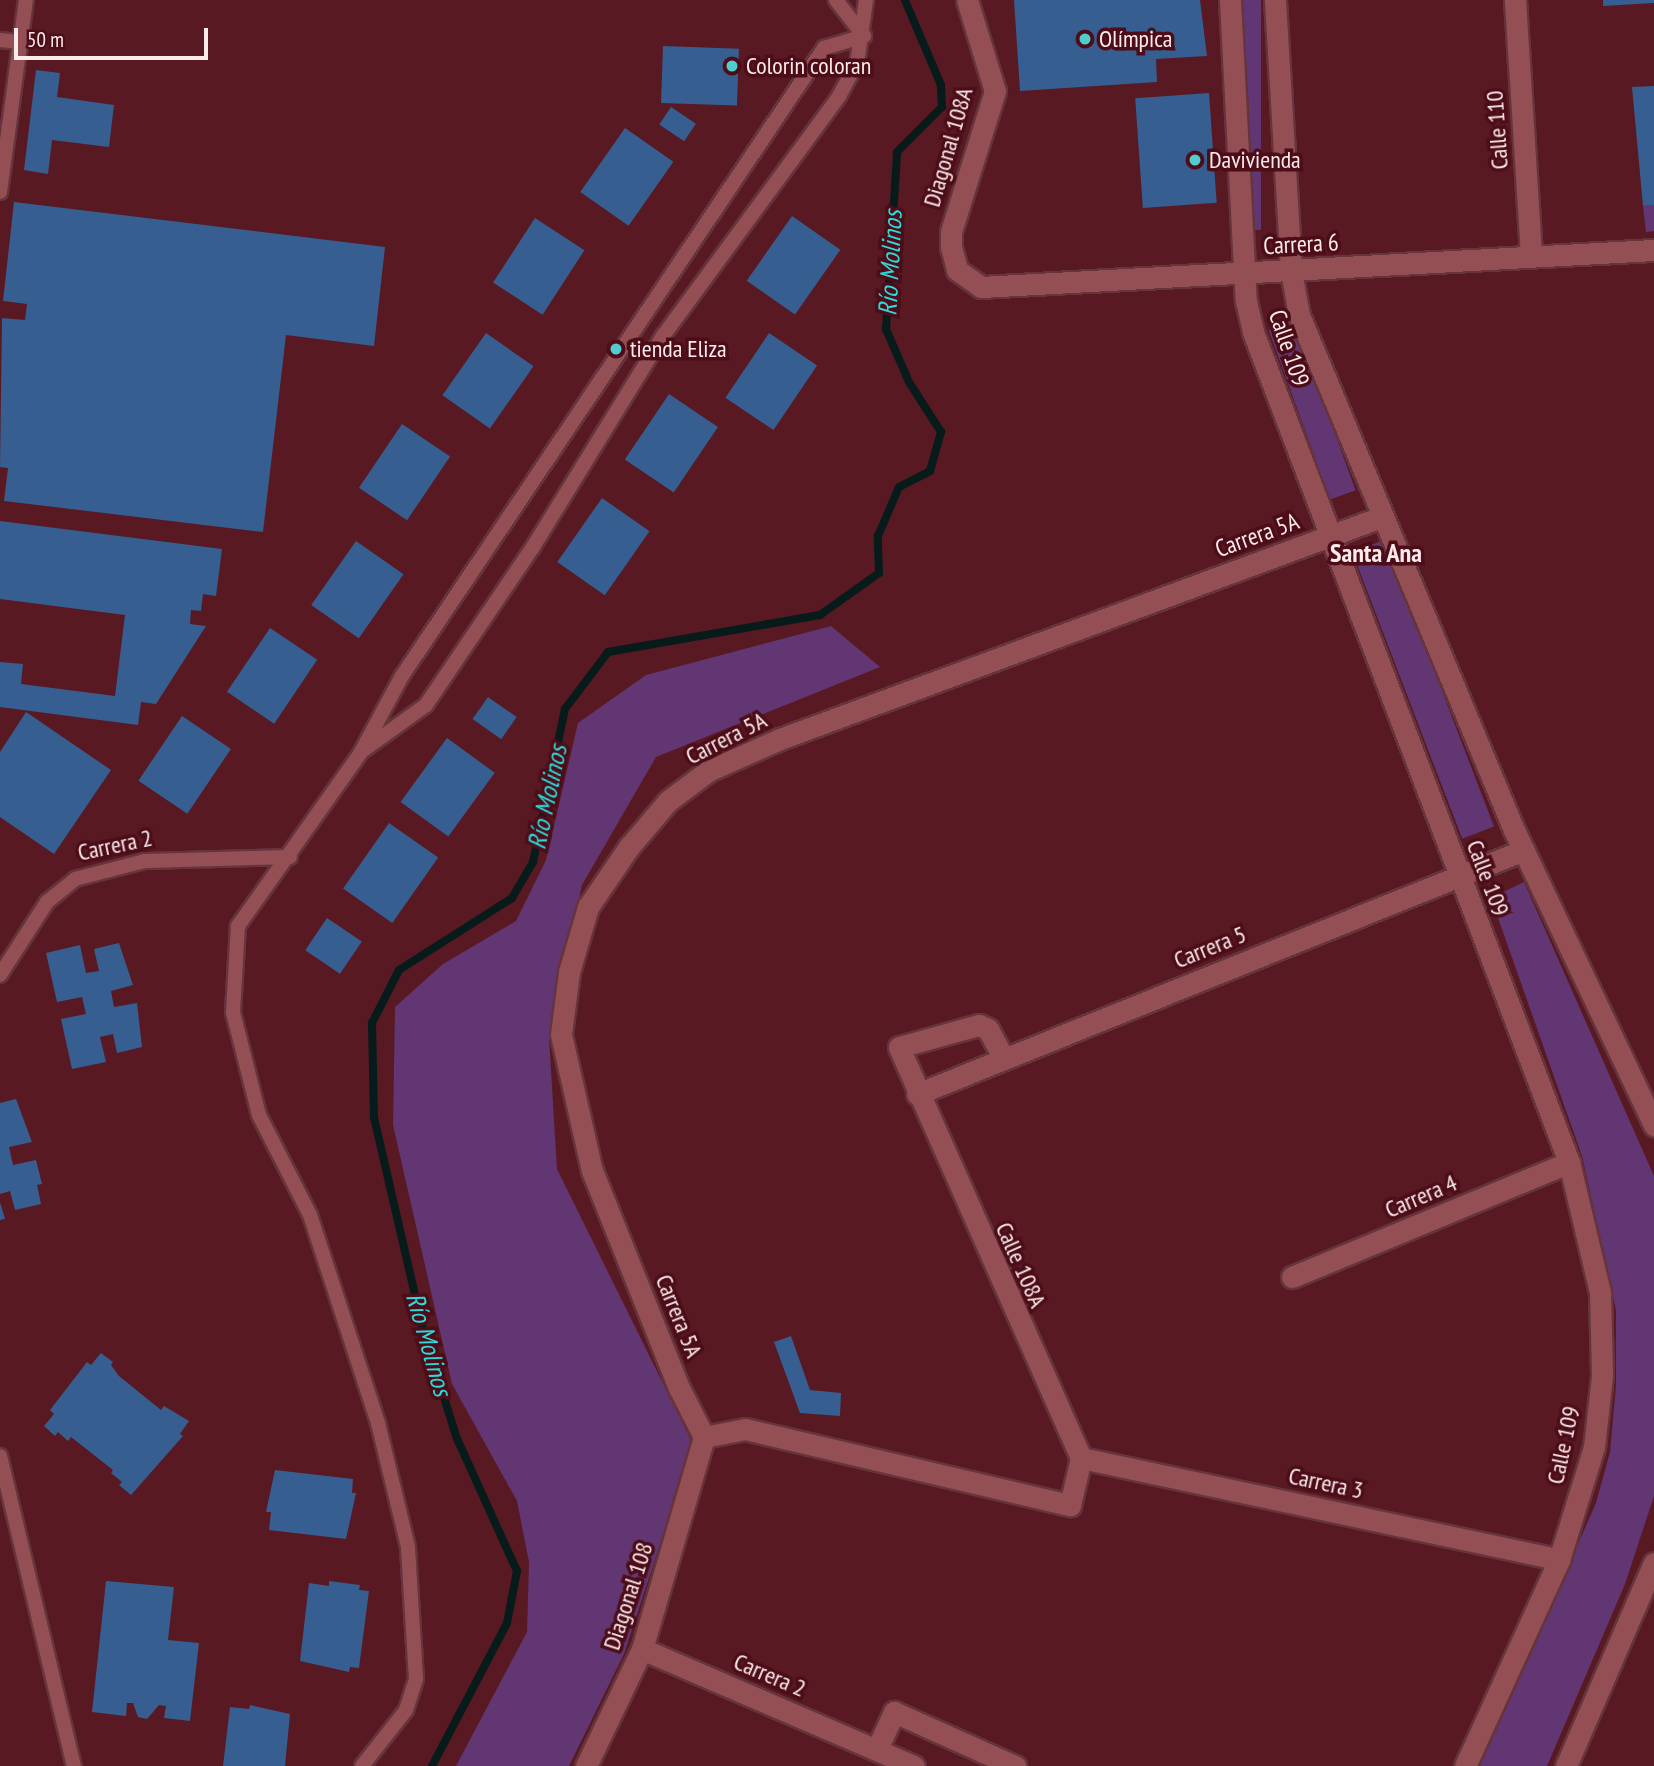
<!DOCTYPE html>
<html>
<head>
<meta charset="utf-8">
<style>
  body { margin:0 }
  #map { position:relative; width:1654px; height:1766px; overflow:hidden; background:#581922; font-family:"PT Sans Narrow",sans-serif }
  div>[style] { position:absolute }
  .green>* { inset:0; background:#613673; transform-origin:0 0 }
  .stream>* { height:8px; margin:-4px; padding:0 4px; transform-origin:4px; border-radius:4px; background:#071b1b }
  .building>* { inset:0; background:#375e90; transform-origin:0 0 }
  .roads { filter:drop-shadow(2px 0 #65343c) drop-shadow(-2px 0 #65343c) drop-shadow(0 2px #65343c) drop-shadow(0 -2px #65343c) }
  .lane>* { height:14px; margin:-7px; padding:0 7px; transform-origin:7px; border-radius:7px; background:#944f55 }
  .street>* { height:21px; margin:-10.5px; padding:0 10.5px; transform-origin:10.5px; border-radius:10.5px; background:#944f55 }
  .dots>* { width:19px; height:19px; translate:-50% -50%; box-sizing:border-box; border:4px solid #4c0d19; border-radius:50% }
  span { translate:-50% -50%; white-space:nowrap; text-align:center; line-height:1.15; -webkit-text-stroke:7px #4c0d19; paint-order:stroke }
  .poi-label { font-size:24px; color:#fdecec }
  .left { translate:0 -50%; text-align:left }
  .street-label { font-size:24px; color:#fdecec }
  .water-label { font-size:26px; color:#2cdbdb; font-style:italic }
  .neighbourhood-label { font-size:26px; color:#fdecec; font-weight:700 }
  .scale { position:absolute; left:14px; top:28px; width:194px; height:32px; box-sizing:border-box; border:4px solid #fdecec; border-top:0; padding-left:9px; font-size:21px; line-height:24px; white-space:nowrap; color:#fdecec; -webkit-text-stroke:5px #4c0d19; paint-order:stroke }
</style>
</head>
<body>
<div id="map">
  <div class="green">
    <div style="left:1241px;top:0;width:20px;height:230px"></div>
    <div style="clip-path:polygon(1654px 205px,1654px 231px,1646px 232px,1643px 206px)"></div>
    <div style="left:1294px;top:321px;width:180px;height:27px;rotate:70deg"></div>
    <div style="left:1384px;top:540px;width:307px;height:34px;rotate:69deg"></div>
    <div style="clip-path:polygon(831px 626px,880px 667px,656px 757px,582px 885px,549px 1038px,557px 1169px,693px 1444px,624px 1654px,569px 1766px,456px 1766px,527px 1632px,529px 1562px,517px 1501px,452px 1384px,393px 1125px,395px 1007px,443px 964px,516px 921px,546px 860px,578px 723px,646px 675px)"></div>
    <div style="clip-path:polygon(1524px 882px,1654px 1176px,1654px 1496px,1625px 1584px,1547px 1766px,1480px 1766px,1596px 1503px,1610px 1452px,1616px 1385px,1616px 1310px,1582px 1156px,1491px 898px)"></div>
  </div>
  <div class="stream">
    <div style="left:432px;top:1766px;width:161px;rotate:-62.3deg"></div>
    <div style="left:507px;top:1623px;width:53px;rotate:-79.1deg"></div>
    <div style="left:517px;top:1571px;width:145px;rotate:-114.4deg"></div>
    <div style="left:457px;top:1439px;width:110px;rotate:-107.4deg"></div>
    <div style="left:424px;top:1334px;width:222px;rotate:-103deg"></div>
    <div style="left:374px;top:1118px;width:95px;rotate:-91.2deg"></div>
    <div style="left:372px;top:1023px;width:59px;rotate:-63deg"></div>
    <div style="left:399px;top:970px;width:134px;rotate:-32.5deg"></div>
    <div style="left:512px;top:898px;width:42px;rotate:-59.7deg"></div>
    <div style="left:533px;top:862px;width:156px;rotate:-78.2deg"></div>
    <div style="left:565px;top:709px;width:71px;rotate:-53deg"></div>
    <div style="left:608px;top:652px;width:215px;rotate:-9.9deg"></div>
    <div style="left:820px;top:615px;width:72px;rotate:-35.4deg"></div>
    <div style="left:879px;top:573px;width:37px;rotate:-92deg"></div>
    <div style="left:878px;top:536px;width:53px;rotate:-66.8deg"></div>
    <div style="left:899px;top:487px;width:35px;rotate:-27deg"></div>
    <div style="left:930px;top:471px;width:41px;rotate:-74.2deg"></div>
    <div style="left:941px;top:432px;width:59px;rotate:-122.6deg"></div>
    <div style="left:909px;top:382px;width:58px;rotate:-113.5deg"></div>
    <div style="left:886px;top:329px;width:177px;rotate:-86.4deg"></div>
    <div style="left:897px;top:152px;width:64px;rotate:-45deg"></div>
    <div style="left:942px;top:107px;width:22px;rotate:-93deg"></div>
    <div style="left:941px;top:85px;width:92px;rotate:-113deg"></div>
  </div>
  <div class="building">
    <div style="clip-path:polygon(1014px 0,1200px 0,1207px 56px,1156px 59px,1157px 82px,1020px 91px)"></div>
    <div style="clip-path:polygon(1603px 0,1654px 0,1654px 3px,1603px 6px)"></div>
    <div style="left:663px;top:46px;width:76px;height:57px;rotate:2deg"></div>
    <div style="clip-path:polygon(36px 70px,60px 73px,57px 97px,114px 105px,109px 147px,52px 140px,48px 174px,24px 170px)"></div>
    <div style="clip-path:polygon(1654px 86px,1654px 205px,1643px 206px,1632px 87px)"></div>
    <div style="left:1209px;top:93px;width:110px;height:74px;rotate:86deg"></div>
    <div style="left:671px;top:107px;width:30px;height:21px;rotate:34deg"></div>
    <div style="left:625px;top:128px;width:59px;height:78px;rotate:35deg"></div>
    <div style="clip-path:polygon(14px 202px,385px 247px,374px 346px,286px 335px,263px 532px,4px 501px,8px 468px,0 467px,2px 318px,25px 320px,27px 304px,3px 301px)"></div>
    <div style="left:792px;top:216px;width:59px;height:79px;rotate:35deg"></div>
    <div style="left:535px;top:218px;width:59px;height:77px;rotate:33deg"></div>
    <div style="left:486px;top:333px;width:58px;height:76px;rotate:35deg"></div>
    <div style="left:769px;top:333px;width:58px;height:78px;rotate:34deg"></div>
    <div style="left:669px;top:394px;width:59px;height:79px;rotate:34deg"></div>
    <div style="left:402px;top:424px;width:58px;height:77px;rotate:34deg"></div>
    <div style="left:602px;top:498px;width:58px;height:78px;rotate:35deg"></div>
    <div style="clip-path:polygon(0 521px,222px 549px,216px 596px,203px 594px,201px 611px,191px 610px,190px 624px,206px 626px,156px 704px,141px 702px,138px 725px,0 707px,0 662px,23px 664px,21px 684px,115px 696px,125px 615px,0 599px)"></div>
    <div style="left:356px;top:541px;width:58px;height:78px;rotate:35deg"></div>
    <div style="left:270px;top:628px;width:57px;height:77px;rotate:34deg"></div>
    <div style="left:488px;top:697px;width:35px;height:27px;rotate:35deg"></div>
    <div style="clip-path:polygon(26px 712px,111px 770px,54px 854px,0 817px,0 752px)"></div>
    <div style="left:182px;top:716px;width:59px;height:78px;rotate:34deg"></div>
    <div style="left:447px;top:738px;width:59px;height:79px;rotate:36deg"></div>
    <div style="left:389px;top:823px;width:60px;height:80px;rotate:35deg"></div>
    <div style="left:327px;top:918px;width:42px;height:39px;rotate:34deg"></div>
    <div style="clip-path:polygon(119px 943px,133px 985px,111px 991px,114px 1007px,137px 1003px,142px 1047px,117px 1053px,113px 1034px,100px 1037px,106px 1062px,72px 1069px,61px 1019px,86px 1014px,82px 997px,57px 1002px,46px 953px,80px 945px,86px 973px,99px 971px,94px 949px)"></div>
    <div style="clip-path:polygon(16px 1099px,32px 1142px,9px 1147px,13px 1165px,36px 1160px,42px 1184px,37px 1185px,41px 1204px,15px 1210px,10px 1191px,0 1194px,0 1103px)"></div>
    <div style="clip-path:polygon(0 1202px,5px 1219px,0 1220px)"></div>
    <div style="clip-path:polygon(791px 1336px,810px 1390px,841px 1393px,840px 1416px,800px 1413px,774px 1342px)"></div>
    <div style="clip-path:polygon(101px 1353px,113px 1362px,111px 1365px,119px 1376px,161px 1410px,164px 1406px,189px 1421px,180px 1434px,183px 1436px,131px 1495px,119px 1485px,122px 1482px,111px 1473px,113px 1470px,71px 1437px,68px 1441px,58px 1432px,55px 1436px,44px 1426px,54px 1414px,50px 1410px,87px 1362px,91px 1365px)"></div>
    <div style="clip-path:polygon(275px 1470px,353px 1479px,352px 1493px,356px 1493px,346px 1539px,269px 1530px,271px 1512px,266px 1512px)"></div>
    <div style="clip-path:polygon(106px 1581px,174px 1587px,168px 1640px,199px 1643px,190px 1721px,164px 1718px,166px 1706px,159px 1705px,147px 1719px,138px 1717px,133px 1703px,127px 1703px,126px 1716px,92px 1712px)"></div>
    <div style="clip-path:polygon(329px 1581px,360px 1585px,359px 1590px,369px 1591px,359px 1668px,350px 1667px,349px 1672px,300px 1661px,309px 1583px,329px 1586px)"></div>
    <div style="clip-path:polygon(250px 1705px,290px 1714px,285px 1766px,223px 1766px,230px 1707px,249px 1709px)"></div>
  </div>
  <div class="roads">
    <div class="lane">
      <div style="left:0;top:40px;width:20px;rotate:6deg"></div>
      <div style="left:0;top:192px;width:194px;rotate:-82.3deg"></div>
      <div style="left:365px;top:749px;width:75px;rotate:-35.8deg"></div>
      <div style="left:426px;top:705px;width:191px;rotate:-55.9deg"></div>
      <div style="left:533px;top:547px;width:248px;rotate:-58.4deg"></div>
      <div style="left:663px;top:336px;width:298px;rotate:-53.7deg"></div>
      <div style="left:839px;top:96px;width:37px;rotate:-61deg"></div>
      <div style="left:857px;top:64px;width:65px;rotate:-82deg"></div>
      <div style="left:0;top:975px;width:87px;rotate:-57.2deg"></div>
      <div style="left:47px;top:902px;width:36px;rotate:-39deg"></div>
      <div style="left:75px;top:879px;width:72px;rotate:-14.4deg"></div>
      <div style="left:145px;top:861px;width:145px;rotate:-1.6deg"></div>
      <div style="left:0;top:1456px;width:319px;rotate:76.6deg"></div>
      <div style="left:362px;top:1766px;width:71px;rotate:-51.8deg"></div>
      <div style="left:406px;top:1710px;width:33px;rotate:-72deg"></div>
      <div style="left:416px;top:1679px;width:132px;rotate:-93.5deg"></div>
      <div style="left:408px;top:1547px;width:128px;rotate:-103.6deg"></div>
      <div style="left:378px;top:1423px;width:219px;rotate:-108.1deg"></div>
      <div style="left:310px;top:1215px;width:112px;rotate:-117deg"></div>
      <div style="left:259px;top:1115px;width:106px;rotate:-104.2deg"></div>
      <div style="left:233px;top:1012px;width:86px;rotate:-86.7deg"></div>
      <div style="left:238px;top:926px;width:213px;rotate:-54.7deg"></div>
      <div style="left:361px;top:752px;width:86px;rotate:-61.7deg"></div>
      <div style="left:402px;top:676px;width:757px;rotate:-56.1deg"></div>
      <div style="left:824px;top:48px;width:42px;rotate:-16.7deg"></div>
      <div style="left:864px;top:36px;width:46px;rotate:-127.9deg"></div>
    </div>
    <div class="street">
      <div style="left:967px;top:0;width:95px;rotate:72.9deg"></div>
      <div style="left:995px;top:91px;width:147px;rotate:107.4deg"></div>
      <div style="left:951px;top:231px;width:16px;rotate:90deg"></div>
      <div style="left:951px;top:247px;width:24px;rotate:75deg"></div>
      <div style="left:957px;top:270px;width:29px;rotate:35deg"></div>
      <div style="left:981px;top:287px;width:674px;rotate:-3.15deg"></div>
      <div style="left:1230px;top:0;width:301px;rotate:87deg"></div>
      <div style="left:1246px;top:301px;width:32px;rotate:77deg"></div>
      <div style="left:1253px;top:332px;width:888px;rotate:69.16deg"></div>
      <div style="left:1569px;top:1162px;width:134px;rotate:76.6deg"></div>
      <div style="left:1600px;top:1292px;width:84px;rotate:88.6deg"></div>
      <div style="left:1602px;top:1376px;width:71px;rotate:96.4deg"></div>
      <div style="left:1594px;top:1447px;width:118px;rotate:107.2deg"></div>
      <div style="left:1559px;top:1560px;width:226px;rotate:114.5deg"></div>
      <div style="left:1275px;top:0;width:271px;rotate:86.6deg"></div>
      <div style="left:1291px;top:271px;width:45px;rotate:79.7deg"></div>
      <div style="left:1299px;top:315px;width:558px;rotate:67.34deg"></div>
      <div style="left:1514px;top:830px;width:327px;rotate:64.6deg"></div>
      <div style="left:1515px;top:0;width:257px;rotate:86.4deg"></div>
      <div style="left:917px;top:1094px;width:654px;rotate:-21.9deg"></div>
      <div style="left:1292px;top:1277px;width:300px;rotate:-22.5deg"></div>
      <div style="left:704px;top:1437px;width:55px;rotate:-117deg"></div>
      <div style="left:679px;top:1388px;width:234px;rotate:-111.8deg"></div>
      <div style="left:592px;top:1171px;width:140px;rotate:-102.8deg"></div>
      <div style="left:561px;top:1034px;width:63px;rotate:-82.6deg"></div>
      <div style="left:569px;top:972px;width:68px;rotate:-73.7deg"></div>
      <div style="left:588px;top:907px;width:73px;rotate:-55.7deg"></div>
      <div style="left:629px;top:847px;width:60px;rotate:-49.7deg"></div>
      <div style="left:668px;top:801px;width:50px;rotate:-36.9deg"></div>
      <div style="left:708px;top:771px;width:79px;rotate:-24deg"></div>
      <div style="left:780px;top:739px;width:641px;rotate:-20.27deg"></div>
      <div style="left:704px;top:1437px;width:42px;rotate:-11deg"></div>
      <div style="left:745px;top:1429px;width:334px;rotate:13.2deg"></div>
      <div style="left:1070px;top:1505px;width:48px;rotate:-76.8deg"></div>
      <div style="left:1081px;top:1458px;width:449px;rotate:-113.9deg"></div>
      <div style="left:899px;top:1047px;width:83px;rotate:-15.4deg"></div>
      <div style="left:979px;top:1025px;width:10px;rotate:24deg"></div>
      <div style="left:988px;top:1029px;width:32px;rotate:62deg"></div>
      <div style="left:1081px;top:1458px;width:489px;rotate:12deg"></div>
      <div style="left:642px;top:1649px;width:296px;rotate:23.3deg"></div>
      <div style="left:877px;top:1749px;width:41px;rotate:-65.3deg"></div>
      <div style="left:894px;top:1712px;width:133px;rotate:24.1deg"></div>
      <div style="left:586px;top:1766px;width:130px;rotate:-64.4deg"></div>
      <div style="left:642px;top:1649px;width:221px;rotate:-73.7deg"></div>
      <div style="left:1566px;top:1766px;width:221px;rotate:-66.6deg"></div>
    </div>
  </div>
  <div class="dots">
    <div style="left:1085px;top:39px;background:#52cdcd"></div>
    <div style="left:732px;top:66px;background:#52cdcd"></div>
    <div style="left:1195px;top:160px;background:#52cdcd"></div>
    <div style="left:616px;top:349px;background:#52cdcd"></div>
  </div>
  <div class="poi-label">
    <span class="left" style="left:1099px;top:39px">Olímpica</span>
    <span class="left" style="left:746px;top:66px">Colorin coloran</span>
    <span class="left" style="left:1209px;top:160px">Davivienda</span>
    <span class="left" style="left:630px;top:349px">tienda Eliza</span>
  </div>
  <div class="street-label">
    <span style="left:1497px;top:130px;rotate:-94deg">Calle 110</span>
    <span style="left:948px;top:147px;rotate:-74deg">Diagonal 108A</span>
    <span style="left:1301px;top:244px;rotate:-3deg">Carrera 6</span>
    <span style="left:1289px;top:348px;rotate:71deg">Calle 109</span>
    <span style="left:1257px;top:535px;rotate:-20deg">Carrera 5A</span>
    <span style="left:726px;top:738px;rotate:-27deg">Carrera 5A</span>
    <span style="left:115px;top:845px;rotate:-12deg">Carrera 2</span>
    <span style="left:1488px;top:878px;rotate:69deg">Calle 109</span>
    <span style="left:1210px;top:947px;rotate:-22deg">Carrera 5</span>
    <span style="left:1421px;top:1196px;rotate:-23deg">Carrera 4</span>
    <span style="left:1021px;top:1265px;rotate:66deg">Calle 108A</span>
    <span style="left:679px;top:1316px;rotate:68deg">Carrera 5A</span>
    <span style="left:1563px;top:1445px;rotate:-78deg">Calle 109</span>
    <span style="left:1326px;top:1483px;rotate:12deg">Carrera 3</span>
    <span style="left:628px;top:1596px;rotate:-72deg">Diagonal 108</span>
    <span style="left:770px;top:1675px;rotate:23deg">Carrera 2</span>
  </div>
  <div class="water-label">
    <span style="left:890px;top:263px;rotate:-87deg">Río Molinos</span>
    <span style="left:547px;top:797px;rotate:-78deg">Río Molinos</span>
    <span style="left:429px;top:1344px;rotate:74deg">Río Molinos</span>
  </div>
  <div class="neighbourhood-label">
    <span style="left:1376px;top:553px">Santa Ana</span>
  </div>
  <div class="scale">50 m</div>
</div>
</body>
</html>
